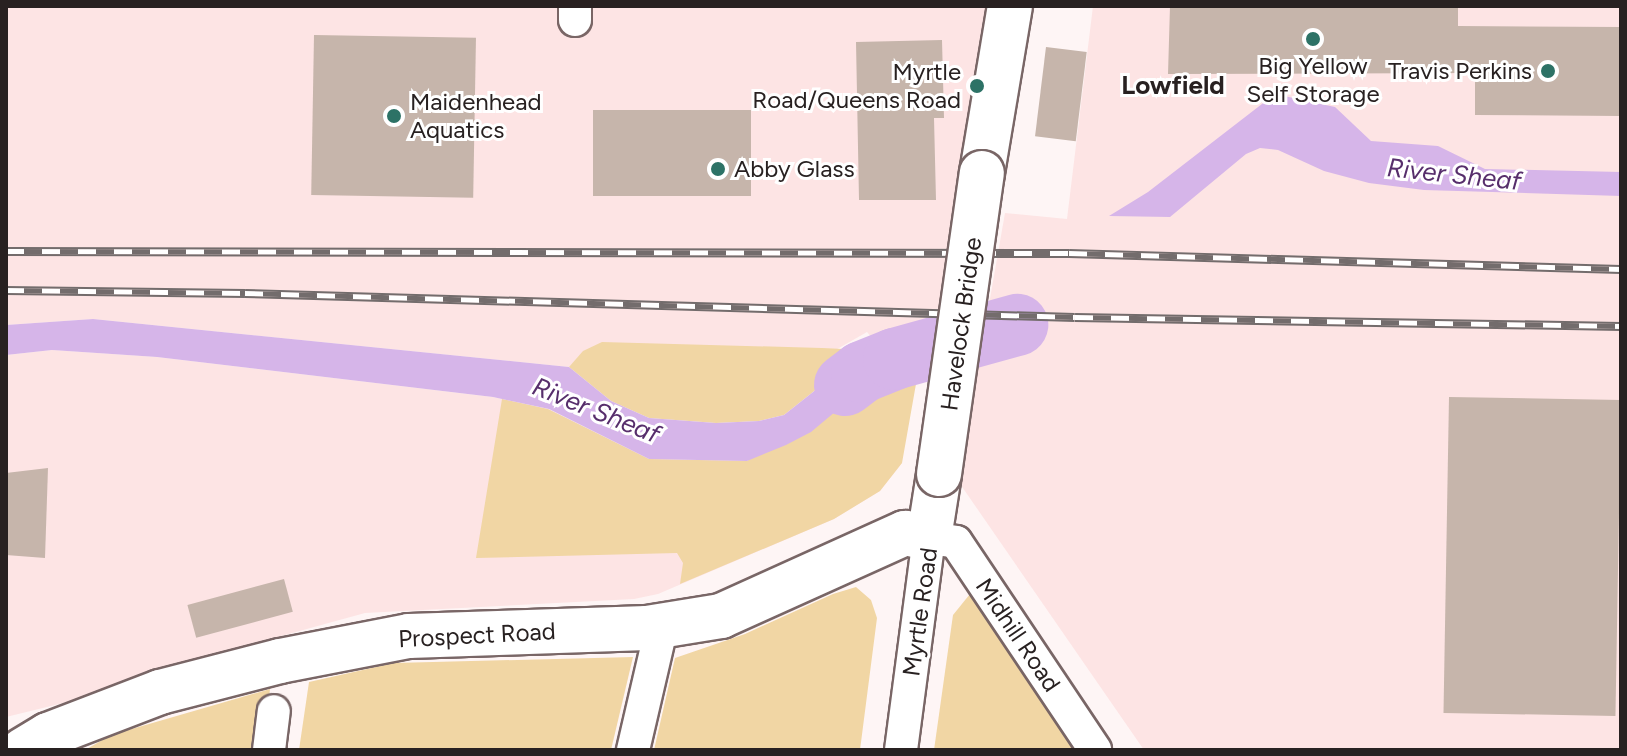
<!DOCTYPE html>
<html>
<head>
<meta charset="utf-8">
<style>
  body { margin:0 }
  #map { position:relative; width:1627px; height:756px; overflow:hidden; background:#fef5f5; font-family:Figtree,sans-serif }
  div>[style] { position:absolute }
  .built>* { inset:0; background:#fde4e4 }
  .green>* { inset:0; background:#f1d6a4 }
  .water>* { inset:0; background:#d6b5e9 }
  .river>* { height:62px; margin:-31px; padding:0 31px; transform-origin:31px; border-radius:31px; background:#d6b5e9 }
  .building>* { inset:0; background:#c6b5ab; transform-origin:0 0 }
  .roads { filter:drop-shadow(2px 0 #796666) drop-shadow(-2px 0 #796666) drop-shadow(0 2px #796666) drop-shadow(0 -2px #796666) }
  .minor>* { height:32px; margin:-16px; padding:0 16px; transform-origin:16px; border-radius:16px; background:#fff }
  .secondary>* { height:44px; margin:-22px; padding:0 22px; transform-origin:22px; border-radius:22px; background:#fff }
  .rail>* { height:9px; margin-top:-4.5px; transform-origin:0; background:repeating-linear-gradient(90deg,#fff 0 18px,#736c6c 0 36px); box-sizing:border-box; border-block:2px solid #736c6c }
  .bridges { filter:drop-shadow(2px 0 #796666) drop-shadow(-2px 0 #796666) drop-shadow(0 2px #796666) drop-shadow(0 -2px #796666) }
  .secondary-bridge>* { height:44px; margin:-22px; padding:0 22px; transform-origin:22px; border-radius:22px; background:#fff }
  .dots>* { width:22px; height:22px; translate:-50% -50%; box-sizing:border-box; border:4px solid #fff; border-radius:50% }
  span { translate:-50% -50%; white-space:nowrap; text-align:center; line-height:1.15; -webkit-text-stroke:6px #fff; paint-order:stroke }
  .poi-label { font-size:24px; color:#282121 }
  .right { translate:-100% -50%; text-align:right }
  .left { translate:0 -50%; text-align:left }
  .street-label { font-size:24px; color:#282121 }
  .neighbourhood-label { font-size:26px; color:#282121; font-weight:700 }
  .water-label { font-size:26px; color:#572e6c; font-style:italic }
  .frame { position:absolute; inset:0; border:8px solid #282121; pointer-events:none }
</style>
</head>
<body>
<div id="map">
  <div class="built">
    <div style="clip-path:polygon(6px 6px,998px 6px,956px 201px,937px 333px,880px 347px,867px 332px,797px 372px,569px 367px,93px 319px,6px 325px)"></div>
    <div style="clip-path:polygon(1093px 6px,1621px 6px,1621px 750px,1144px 750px,958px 481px,1005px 213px,1067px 219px)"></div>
    <div style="clip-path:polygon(52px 350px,157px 357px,493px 397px,548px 409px,649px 459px,902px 463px,880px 491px,834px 519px,658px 594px,634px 599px,365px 613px,135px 676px,137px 685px,6px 717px,6px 355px)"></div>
  </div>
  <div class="green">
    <div style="clip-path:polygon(602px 342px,822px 348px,866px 350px,784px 415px,759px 421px,716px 423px,649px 418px,611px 401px,569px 367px,583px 351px)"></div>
    <div style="clip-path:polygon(919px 367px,902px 463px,880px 491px,834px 519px,680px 584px,683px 563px,677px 553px,476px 558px,502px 399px,548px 409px,649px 459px,747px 461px,872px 381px)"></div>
    <div style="clip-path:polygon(856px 587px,871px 600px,877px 618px,860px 750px,654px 750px,675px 658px,745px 634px,833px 594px)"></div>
    <div style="clip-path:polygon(970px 594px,982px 602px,1077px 750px,934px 750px,953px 615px)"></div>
    <div style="clip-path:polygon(633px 657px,611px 750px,299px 750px,309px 682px,394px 663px)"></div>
    <div style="clip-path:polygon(270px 689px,262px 750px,85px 750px,111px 735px)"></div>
  </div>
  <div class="water">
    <div style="clip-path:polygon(1275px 94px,1335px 107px,1371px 141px,1438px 146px,1485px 169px,1621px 172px,1621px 196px,1424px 190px,1369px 183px,1324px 171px,1278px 150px,1260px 148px,1246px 154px,1170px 217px,1109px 216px,1148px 192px)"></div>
    <div style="clip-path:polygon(93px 319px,569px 367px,611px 401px,649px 418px,716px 423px,759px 421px,784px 415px,866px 350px,922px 336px,919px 367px,872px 381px,811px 432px,786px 445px,747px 461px,649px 459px,549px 409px,493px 397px,157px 357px,52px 350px,6px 355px,6px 325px)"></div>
  </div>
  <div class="river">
    <div style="left:845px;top:385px;width:21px;rotate:-37deg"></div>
    <div style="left:862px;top:372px;width:35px;rotate:-22deg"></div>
    <div style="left:894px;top:359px;width:128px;rotate:-15.5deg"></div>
  </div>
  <div class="building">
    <div style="clip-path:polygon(1170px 6px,1458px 6px,1458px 26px,1621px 27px,1621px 116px,1475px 115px,1475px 73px,1168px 74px)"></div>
    <div style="left:314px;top:35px;width:162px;height:160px;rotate:1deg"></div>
    <div style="clip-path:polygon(942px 40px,944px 118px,934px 118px,936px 200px,859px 200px,856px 42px)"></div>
    <div style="left:1046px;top:47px;width:41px;height:90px;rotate:7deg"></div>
    <div style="left:593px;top:110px;width:158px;height:86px"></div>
    <div style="left:1449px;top:397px;width:172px;height:316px;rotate:1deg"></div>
    <div style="clip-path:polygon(48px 468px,45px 558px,6px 555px,6px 473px)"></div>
    <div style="left:284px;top:579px;width:34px;height:100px;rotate:75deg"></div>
  </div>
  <div class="roads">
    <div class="minor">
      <div style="left:575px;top:6px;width:14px;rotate:90deg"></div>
      <div style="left:269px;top:750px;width:39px;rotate:-83deg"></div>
      <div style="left:633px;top:750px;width:128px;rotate:-76.9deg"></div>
      <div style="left:901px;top:750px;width:214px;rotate:-82.5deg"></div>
      <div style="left:929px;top:538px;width:27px;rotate:8deg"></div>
      <div style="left:956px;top:542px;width:250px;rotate:56.2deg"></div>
    </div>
    <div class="secondary">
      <div style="left:982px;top:173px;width:169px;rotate:-80.5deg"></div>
      <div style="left:23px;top:750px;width:29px;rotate:-31deg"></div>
      <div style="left:48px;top:735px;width:120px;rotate:-21deg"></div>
      <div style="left:160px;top:692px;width:124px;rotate:-14.5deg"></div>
      <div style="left:280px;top:661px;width:131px;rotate:-11deg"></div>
      <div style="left:409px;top:636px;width:238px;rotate:-1.9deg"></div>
      <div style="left:647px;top:628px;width:75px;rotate:-9.2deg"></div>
      <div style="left:721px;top:616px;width:202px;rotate:-24.3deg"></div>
      <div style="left:905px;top:533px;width:25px;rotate:12deg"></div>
      <div style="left:929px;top:538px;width:65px;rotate:-81.1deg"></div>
    </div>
  </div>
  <div class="rail">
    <div style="left:6px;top:251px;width:1063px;rotate:0.11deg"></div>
    <div style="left:1069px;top:253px;width:552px;rotate:1.66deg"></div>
    <div style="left:6px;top:290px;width:239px;rotate:0.7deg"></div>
    <div style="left:245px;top:293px;width:830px;rotate:1.66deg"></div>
    <div style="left:1075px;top:317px;width:546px;rotate:0.94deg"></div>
  </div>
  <div class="bridges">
    <div class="secondary-bridge">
      <div style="left:939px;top:474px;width:304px;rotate:-81.9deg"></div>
    </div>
  </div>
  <div class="dots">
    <div style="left:1313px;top:39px;background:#2d7266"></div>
    <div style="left:1548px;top:71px;background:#2d7266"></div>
    <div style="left:977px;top:86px;background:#2d7266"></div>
    <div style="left:394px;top:116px;background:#2d7266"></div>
    <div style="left:718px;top:169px;background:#2d7266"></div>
  </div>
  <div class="poi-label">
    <span style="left:1313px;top:80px">Big Yellow<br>Self Storage</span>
    <span class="right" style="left:1532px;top:71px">Travis Perkins</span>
    <span class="right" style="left:961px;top:86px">Myrtle<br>Road/Queens Road</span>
    <span class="left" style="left:410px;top:116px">Maidenhead<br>Aquatics</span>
    <span class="left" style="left:734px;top:169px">Abby Glass</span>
  </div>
  <div class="street-label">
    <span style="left:961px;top:324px;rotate:-82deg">Havelock Bridge</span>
    <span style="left:920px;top:612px;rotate:-82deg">Myrtle Road</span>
    <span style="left:477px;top:635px;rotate:-3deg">Prospect Road</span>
    <span style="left:1018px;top:635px;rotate:56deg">Midhill Road</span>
  </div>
  <div class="neighbourhood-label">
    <span style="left:1173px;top:86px">Lowfield</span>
  </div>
  <div class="water-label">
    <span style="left:1454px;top:175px;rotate:6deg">River Sheaf</span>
    <span style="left:596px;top:411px;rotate:22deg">River Sheaf</span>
  </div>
  <div class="frame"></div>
</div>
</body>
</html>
